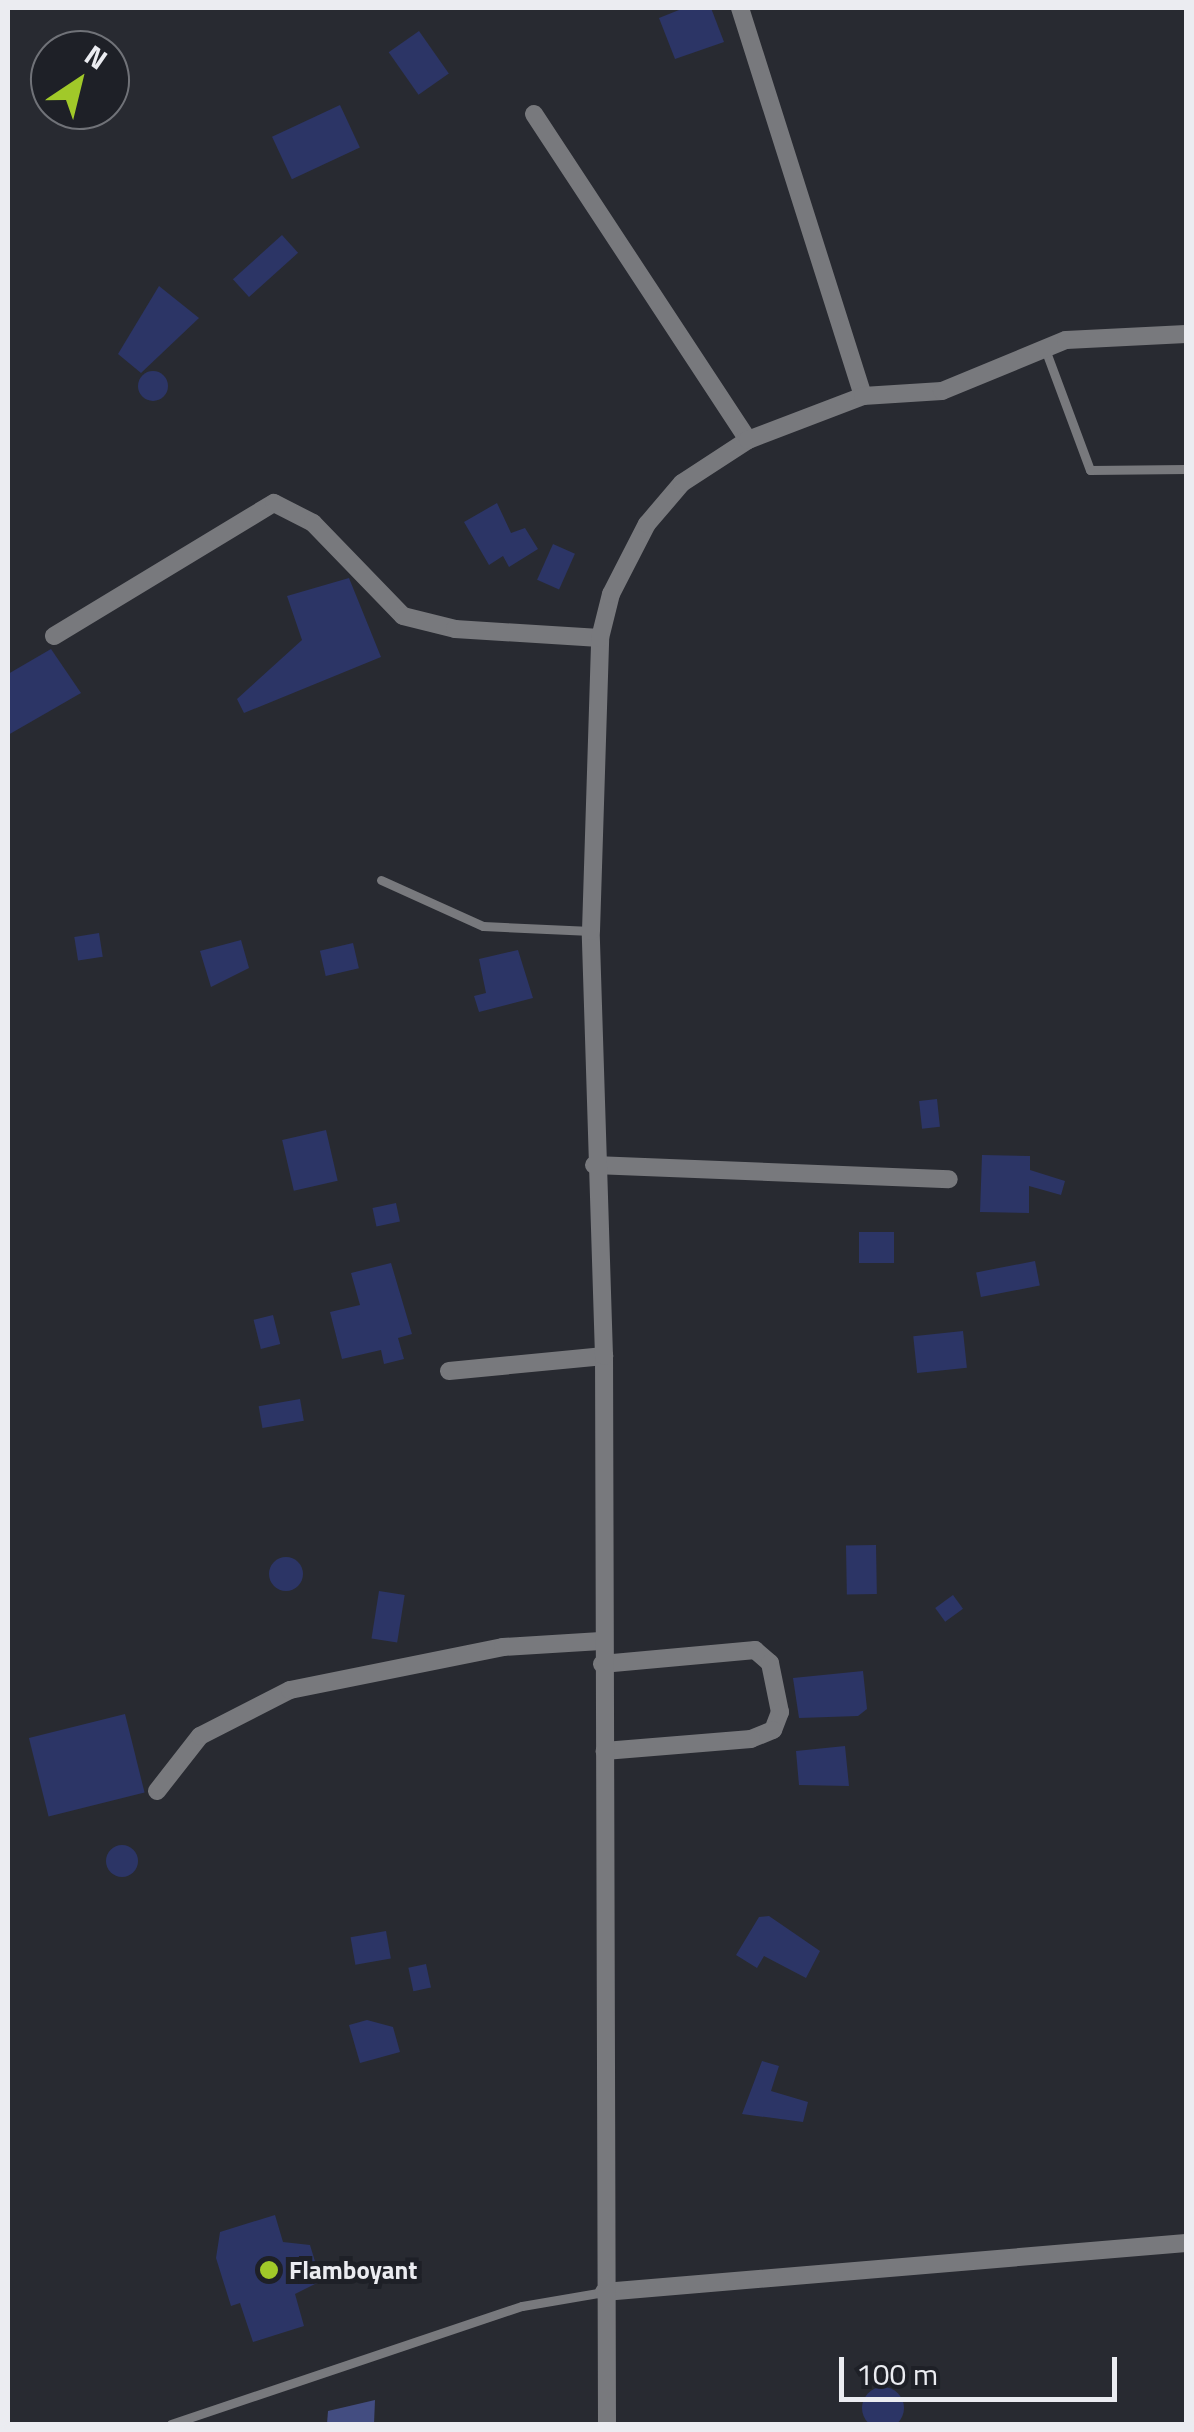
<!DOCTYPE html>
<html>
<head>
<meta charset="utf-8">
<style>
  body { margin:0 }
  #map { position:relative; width:1194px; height:2432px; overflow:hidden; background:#282a31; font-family:"Titillium Web",sans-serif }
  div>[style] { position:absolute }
  .water>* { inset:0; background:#434d81 }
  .building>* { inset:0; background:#2c3566; transform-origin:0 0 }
  .round { border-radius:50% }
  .service>* { height:9px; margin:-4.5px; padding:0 4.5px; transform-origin:4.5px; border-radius:4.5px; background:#78797d }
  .minor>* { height:18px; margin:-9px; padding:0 9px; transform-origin:9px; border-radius:9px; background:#78797d }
  .dots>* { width:28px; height:28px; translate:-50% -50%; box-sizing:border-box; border:5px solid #1e2027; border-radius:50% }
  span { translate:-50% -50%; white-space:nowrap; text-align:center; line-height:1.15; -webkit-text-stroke:10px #1e2027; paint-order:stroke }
  .poi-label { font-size:25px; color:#ebecf1; font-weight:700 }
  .left { translate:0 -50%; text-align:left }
  .frame { position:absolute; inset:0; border:10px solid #ebecf1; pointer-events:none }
  .north { position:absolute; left:30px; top:30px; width:100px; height:100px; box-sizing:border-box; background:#1e2027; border:2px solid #707278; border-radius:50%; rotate:35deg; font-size:28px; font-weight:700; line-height:40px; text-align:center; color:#ebecf1 }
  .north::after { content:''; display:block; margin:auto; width:35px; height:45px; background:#a1c929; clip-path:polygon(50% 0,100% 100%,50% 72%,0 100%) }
  .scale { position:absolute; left:839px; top:2357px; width:278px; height:45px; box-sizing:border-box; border:5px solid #ebecf1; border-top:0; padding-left:12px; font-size:30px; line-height:35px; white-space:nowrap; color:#ebecf1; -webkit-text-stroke:8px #1e2027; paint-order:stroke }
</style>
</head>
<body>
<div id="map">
  <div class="water">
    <div style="clip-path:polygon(375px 2400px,374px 2424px,327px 2424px,328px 2411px)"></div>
  </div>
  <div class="building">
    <div style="clip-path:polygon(684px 8px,711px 8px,724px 42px,675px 59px,659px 18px)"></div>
    <div style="left:419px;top:31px;width:52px;height:37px;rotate:55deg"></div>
    <div style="left:340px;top:105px;width:47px;height:75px;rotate:65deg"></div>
    <div style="left:282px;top:235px;width:24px;height:66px;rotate:48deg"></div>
    <div style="clip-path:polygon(159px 286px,199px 318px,141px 373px,118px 354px)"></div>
    <div class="round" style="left:138px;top:371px;width:30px;height:30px"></div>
    <div style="clip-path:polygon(497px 503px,511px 533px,525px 528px,538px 549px,509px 567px,503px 556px,489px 565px,464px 522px)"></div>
    <div style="left:553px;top:544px;width:24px;height:39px;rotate:24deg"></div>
    <div style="clip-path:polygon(349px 578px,381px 657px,244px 713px,237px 699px,302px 640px,287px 596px)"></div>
    <div style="clip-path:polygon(51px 649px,81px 693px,8px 735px,8px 674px)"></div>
    <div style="left:99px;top:933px;width:24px;height:25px;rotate:81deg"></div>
    <div style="clip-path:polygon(241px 940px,249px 968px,211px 987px,200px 951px)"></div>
    <div style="left:353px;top:943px;width:26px;height:34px;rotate:77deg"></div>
    <div style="clip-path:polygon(518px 950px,533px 998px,479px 1012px,474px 996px,486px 993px,479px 959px)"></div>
    <div style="left:937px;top:1099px;width:28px;height:18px;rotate:84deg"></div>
    <div style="left:326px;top:1130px;width:52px;height:45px;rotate:77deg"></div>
    <div style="clip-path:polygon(982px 1155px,1030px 1156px,1030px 1170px,1065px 1181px,1061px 1195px,1029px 1186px,1029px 1213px,980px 1212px)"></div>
    <div style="left:396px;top:1203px;width:19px;height:24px;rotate:78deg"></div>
    <div style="left:859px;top:1232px;width:35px;height:31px"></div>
    <div style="left:1035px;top:1261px;width:25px;height:60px;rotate:79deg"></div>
    <div style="clip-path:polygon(391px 1263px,412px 1334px,398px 1338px,404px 1359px,384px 1364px,381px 1350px,342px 1359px,330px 1312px,360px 1305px,351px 1273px)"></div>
    <div style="left:273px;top:1315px;width:30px;height:20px;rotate:76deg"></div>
    <div style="left:963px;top:1331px;width:37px;height:50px;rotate:84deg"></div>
    <div style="left:300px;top:1399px;width:22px;height:42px;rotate:80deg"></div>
    <div style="left:876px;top:1545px;width:49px;height:30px;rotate:89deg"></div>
    <div class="round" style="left:269px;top:1557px;width:34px;height:34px"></div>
    <div style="left:379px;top:1591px;width:26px;height:48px;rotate:9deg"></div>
    <div style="left:953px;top:1595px;width:17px;height:22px;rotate:54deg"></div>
    <div style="clip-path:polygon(863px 1671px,867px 1709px,858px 1716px,799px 1718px,793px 1678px)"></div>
    <div style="left:125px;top:1714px;width:81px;height:99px;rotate:76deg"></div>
    <div style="clip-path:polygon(845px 1746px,849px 1786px,799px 1785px,796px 1751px)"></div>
    <div class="round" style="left:106px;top:1845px;width:32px;height:32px"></div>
    <div style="clip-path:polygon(769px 1916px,820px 1951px,806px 1978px,764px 1956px,757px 1968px,736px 1955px,759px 1917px)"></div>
    <div style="left:386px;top:1931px;width:28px;height:36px;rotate:80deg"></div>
    <div style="left:426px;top:1964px;width:24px;height:18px;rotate:78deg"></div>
    <div style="clip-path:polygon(367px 2020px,393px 2027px,400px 2052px,360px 2063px,349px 2025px)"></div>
    <div style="clip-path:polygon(762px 2061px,779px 2066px,771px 2091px,808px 2102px,803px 2122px,742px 2114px)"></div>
    <div style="clip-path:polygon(275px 2215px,283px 2242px,310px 2245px,321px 2281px,295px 2294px,304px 2326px,253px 2342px,240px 2303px,231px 2306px,216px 2258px,220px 2232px)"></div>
    <div class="round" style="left:862px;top:2387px;width:42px;height:42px"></div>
  </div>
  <div class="service">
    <div style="left:1045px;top:349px;width:129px;rotate:69.6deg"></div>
    <div style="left:1090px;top:470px;width:96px;rotate:-0.6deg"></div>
    <div style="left:381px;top:880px;width:112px;rotate:24.3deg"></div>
    <div style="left:483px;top:926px;width:108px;rotate:2.7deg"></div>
    <div style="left:171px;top:2424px;width:370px;rotate:-18.6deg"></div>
    <div style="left:522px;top:2306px;width:83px;rotate:-9.7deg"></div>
  </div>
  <div class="minor">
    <div style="left:740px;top:8px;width:407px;rotate:72.4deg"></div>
    <div style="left:534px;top:114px;width:390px;rotate:56.7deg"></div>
    <div style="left:54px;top:636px;width:257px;rotate:-31.2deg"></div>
    <div style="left:274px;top:503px;width:44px;rotate:27.1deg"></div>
    <div style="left:313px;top:523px;width:129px;rotate:45.9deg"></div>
    <div style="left:403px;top:616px;width:54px;rotate:14deg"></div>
    <div style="left:455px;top:629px;width:145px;rotate:3.6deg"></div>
    <div style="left:594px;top:1165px;width:355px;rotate:2.3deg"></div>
    <div style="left:449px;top:1371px;width:156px;rotate:-5.5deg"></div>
    <div style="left:602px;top:1664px;width:154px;rotate:-5.2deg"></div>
    <div style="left:755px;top:1650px;width:20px;rotate:41deg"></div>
    <div style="left:770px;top:1663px;width:50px;rotate:78.5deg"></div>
    <div style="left:780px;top:1712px;width:19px;rotate:111deg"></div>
    <div style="left:773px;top:1730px;width:24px;rotate:158deg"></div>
    <div style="left:751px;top:1739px;width:147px;rotate:175.3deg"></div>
    <div style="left:157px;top:1791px;width:70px;rotate:-52deg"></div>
    <div style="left:200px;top:1736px;width:101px;rotate:-27.1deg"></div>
    <div style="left:290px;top:1690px;width:217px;rotate:-11.4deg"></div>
    <div style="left:503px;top:1647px;width:98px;rotate:-3.5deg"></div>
    <div style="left:604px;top:2292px;width:584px;rotate:-4.81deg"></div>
    <div style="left:607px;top:2424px;width:1068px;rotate:-90.16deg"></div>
    <div style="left:604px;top:1356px;width:425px;rotate:-91.8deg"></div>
    <div style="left:591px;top:931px;width:293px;rotate:-88.2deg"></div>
    <div style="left:600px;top:638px;width:45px;rotate:-76deg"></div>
    <div style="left:611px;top:594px;width:79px;rotate:-62.8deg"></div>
    <div style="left:647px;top:524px;width:54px;rotate:-49.5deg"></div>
    <div style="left:682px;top:483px;width:79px;rotate:-33.1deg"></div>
    <div style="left:748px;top:440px;width:123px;rotate:-20.9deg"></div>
    <div style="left:863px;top:396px;width:79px;rotate:-3.6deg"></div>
    <div style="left:942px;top:391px;width:134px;rotate:-22.4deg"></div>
    <div style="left:1066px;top:340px;width:120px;rotate:-2.9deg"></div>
  </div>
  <div class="dots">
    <div style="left:269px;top:2270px;background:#a1c929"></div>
  </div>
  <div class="poi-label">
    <span class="left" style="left:289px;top:2270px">Flamboyant</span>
  </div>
  <div class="frame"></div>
  <div class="north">N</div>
  <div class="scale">100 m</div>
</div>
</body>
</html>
